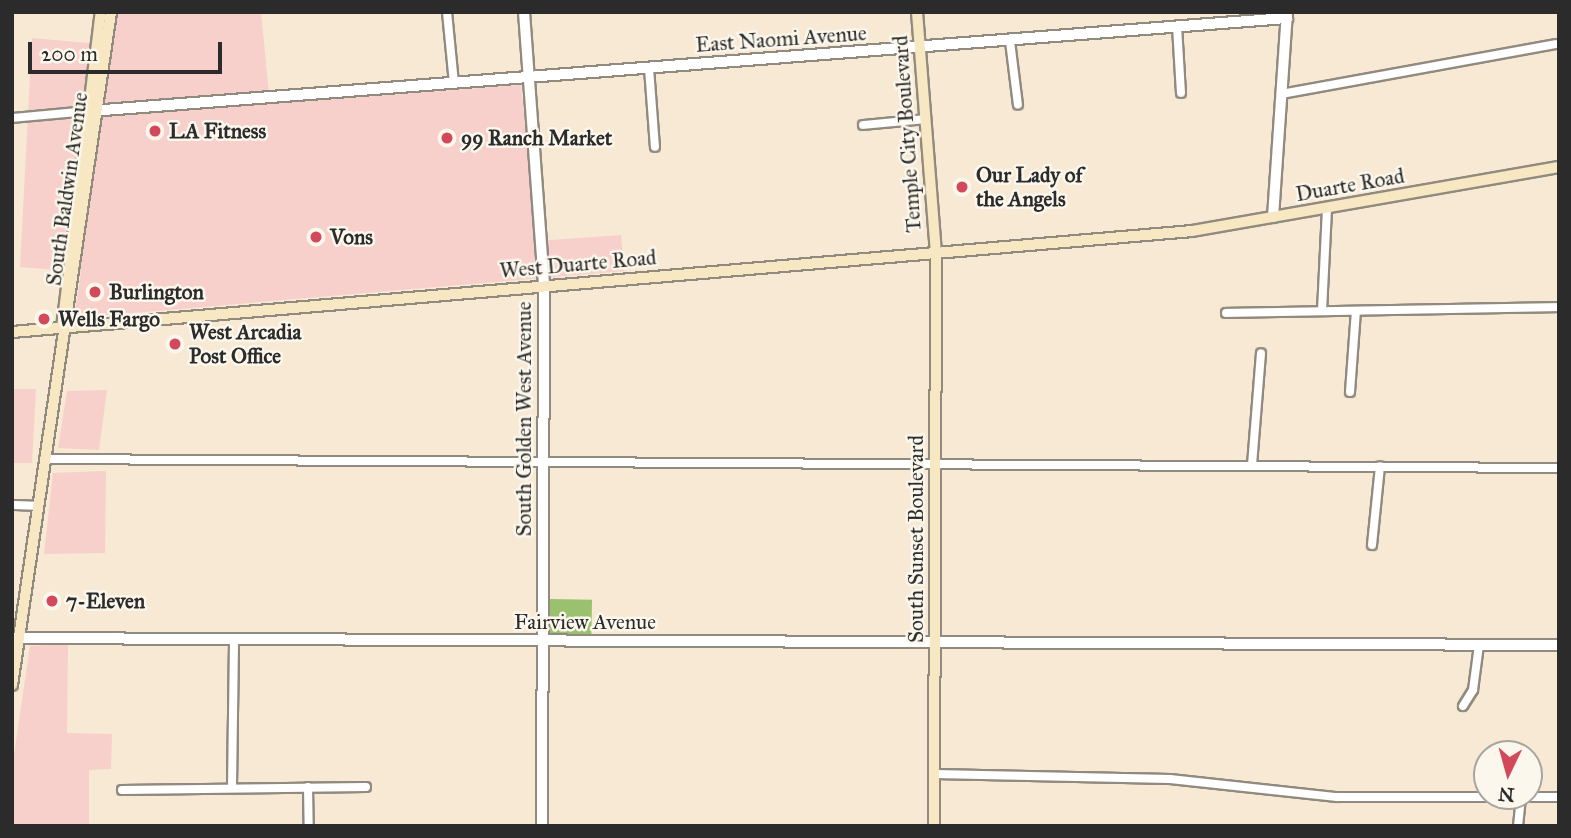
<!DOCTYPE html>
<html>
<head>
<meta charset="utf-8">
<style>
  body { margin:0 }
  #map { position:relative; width:1571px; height:838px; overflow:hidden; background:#f7e9d3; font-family:"IM FELL Great Primer",serif }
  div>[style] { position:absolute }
  .built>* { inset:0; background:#f7d0cb }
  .green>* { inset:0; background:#9ac16d; transform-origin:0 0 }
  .roads { filter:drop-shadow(2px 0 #918a7f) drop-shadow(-2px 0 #918a7f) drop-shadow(0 2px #918a7f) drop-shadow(0 -2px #918a7f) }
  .minor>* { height:8px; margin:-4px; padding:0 4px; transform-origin:4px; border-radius:4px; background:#fff }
  .tertiary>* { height:10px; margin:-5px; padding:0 5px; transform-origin:5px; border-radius:5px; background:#fff }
  .secondary>* { height:10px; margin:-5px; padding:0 5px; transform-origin:5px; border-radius:5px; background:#f7e8c3 }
  .dots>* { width:19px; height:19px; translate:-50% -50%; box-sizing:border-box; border:4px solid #fbf7ec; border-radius:50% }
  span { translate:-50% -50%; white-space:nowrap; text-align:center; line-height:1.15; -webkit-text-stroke:5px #fbf7ec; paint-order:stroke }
  .street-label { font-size:21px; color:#2b2b2b }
  .poi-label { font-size:21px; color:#2b2b2b; font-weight:700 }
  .left { translate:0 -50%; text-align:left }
  .frame { position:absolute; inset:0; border:14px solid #2b2b2b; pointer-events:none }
  .north { position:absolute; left:1473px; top:740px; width:70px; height:70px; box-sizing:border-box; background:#fbf7ec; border:2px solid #a8a59f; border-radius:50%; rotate:185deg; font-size:19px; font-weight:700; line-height:28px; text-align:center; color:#2b2b2b }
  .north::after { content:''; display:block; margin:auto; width:24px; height:32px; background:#d1495b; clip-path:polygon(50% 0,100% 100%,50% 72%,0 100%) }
  .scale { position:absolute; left:28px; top:42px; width:194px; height:32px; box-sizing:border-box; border:4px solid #2b2b2b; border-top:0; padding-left:9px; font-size:21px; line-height:24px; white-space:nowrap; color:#2b2b2b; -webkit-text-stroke:5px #fbf7ec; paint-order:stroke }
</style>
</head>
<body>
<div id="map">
  <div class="built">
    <div style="clip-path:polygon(115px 12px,261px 12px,270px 104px,521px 85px,536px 241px,621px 235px,624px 271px,74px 318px,81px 272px,20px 267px,32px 38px,111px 45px)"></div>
    <div style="clip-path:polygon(12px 389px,36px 389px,32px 463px,12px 463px)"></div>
    <div style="clip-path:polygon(107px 390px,99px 450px,58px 448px,67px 391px)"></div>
    <div style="clip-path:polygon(106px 471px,105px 553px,44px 554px,53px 473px)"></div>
    <div style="clip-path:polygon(68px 644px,67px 733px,112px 734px,111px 769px,89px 770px,89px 826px,12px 826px,12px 768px,30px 646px)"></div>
  </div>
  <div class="green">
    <div style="left:550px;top:599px;width:42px;height:36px;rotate:1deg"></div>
  </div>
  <div class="roads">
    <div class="minor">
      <div style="left:447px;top:12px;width:72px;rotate:84.4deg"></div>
      <div style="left:1177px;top:26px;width:67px;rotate:86.6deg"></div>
      <div style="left:1010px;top:41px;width:64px;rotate:82.9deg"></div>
      <div style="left:649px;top:68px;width:79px;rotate:85.7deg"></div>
      <div style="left:1281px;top:94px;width:279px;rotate:-10.3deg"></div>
      <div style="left:12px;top:118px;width:75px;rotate:-5.3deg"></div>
      <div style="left:863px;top:125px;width:62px;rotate:-5.5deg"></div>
      <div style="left:1322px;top:311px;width:103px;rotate:-87.2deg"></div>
      <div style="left:1226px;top:313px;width:333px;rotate:-1deg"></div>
      <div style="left:1350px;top:392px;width:81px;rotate:-85.8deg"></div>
      <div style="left:44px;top:459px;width:1515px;rotate:0.34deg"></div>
      <div style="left:1252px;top:465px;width:112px;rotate:-85.4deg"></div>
      <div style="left:12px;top:505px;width:25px;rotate:2deg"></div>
      <div style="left:1372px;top:545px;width:79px;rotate:-84.2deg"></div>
      <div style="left:1463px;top:706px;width:19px;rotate:-58deg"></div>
      <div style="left:1473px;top:690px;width:45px;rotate:-82.4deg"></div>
      <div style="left:935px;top:774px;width:235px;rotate:1.2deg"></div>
      <div style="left:1170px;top:779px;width:168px;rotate:6.2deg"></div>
      <div style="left:1337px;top:797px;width:222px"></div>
      <div style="left:232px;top:786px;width:146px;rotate:-89.2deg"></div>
      <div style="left:308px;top:787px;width:39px;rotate:89deg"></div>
      <div style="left:122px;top:790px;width:244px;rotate:-0.7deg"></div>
      <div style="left:1518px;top:826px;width:29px;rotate:-84deg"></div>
    </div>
    <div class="tertiary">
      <div style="left:524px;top:12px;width:275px;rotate:85.8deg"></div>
      <div style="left:544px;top:286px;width:540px;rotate:90.21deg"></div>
      <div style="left:91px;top:111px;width:1200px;rotate:-4.45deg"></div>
      <div style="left:1273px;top:217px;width:204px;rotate:-86.1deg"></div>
      <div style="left:12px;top:638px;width:1547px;rotate:0.26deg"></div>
    </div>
    <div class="secondary">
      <div style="left:917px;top:12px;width:242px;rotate:85.5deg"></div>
      <div style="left:936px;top:253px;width:573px;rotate:90.2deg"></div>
      <div style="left:62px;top:328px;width:318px;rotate:-83deg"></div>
      <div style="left:12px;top:332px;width:1184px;rotate:-4.89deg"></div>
      <div style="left:1192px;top:231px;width:373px;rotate:-9.9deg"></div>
      <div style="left:12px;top:685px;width:680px;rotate:-81.63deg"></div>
    </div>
  </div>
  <div class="dots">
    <div style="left:155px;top:131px;background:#d1495b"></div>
    <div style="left:447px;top:138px;background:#d1495b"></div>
    <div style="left:962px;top:187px;background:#d1495b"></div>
    <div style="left:316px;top:237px;background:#d1495b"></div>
    <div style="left:95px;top:292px;background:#d1495b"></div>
    <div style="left:44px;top:319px;background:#d1495b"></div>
    <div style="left:175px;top:344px;background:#d1495b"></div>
    <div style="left:52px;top:601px;background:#d1495b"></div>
  </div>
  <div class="street-label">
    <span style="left:781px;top:39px;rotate:-4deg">East Naomi Avenue</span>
    <span style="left:907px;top:134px;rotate:-94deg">Temple City Boulevard</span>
    <span style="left:1350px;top:185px;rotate:-10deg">Duarte Road</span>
    <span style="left:67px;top:189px;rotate:-82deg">South Baldwin Avenue</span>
    <span style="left:578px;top:264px;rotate:-5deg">West Duarte Road</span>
    <span style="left:524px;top:419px;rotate:-90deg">South Golden West Avenue</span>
    <span style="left:916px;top:539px;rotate:-90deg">South Sunset Boulevard</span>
    <span style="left:585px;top:622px">Fairview Avenue</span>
  </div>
  <div class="poi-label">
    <span class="left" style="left:169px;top:131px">LA Fitness</span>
    <span class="left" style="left:461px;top:138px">99 Ranch Market</span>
    <span class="left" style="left:976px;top:187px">Our Lady of<br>the Angels</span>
    <span class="left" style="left:330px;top:237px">Vons</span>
    <span class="left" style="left:109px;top:292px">Burlington</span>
    <span class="left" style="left:58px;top:319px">Wells Fargo</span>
    <span class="left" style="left:189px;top:344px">West Arcadia<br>Post Office</span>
    <span class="left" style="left:66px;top:601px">7-Eleven</span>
  </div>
  <div class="frame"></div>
  <div class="north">N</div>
  <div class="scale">200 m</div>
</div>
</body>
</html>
